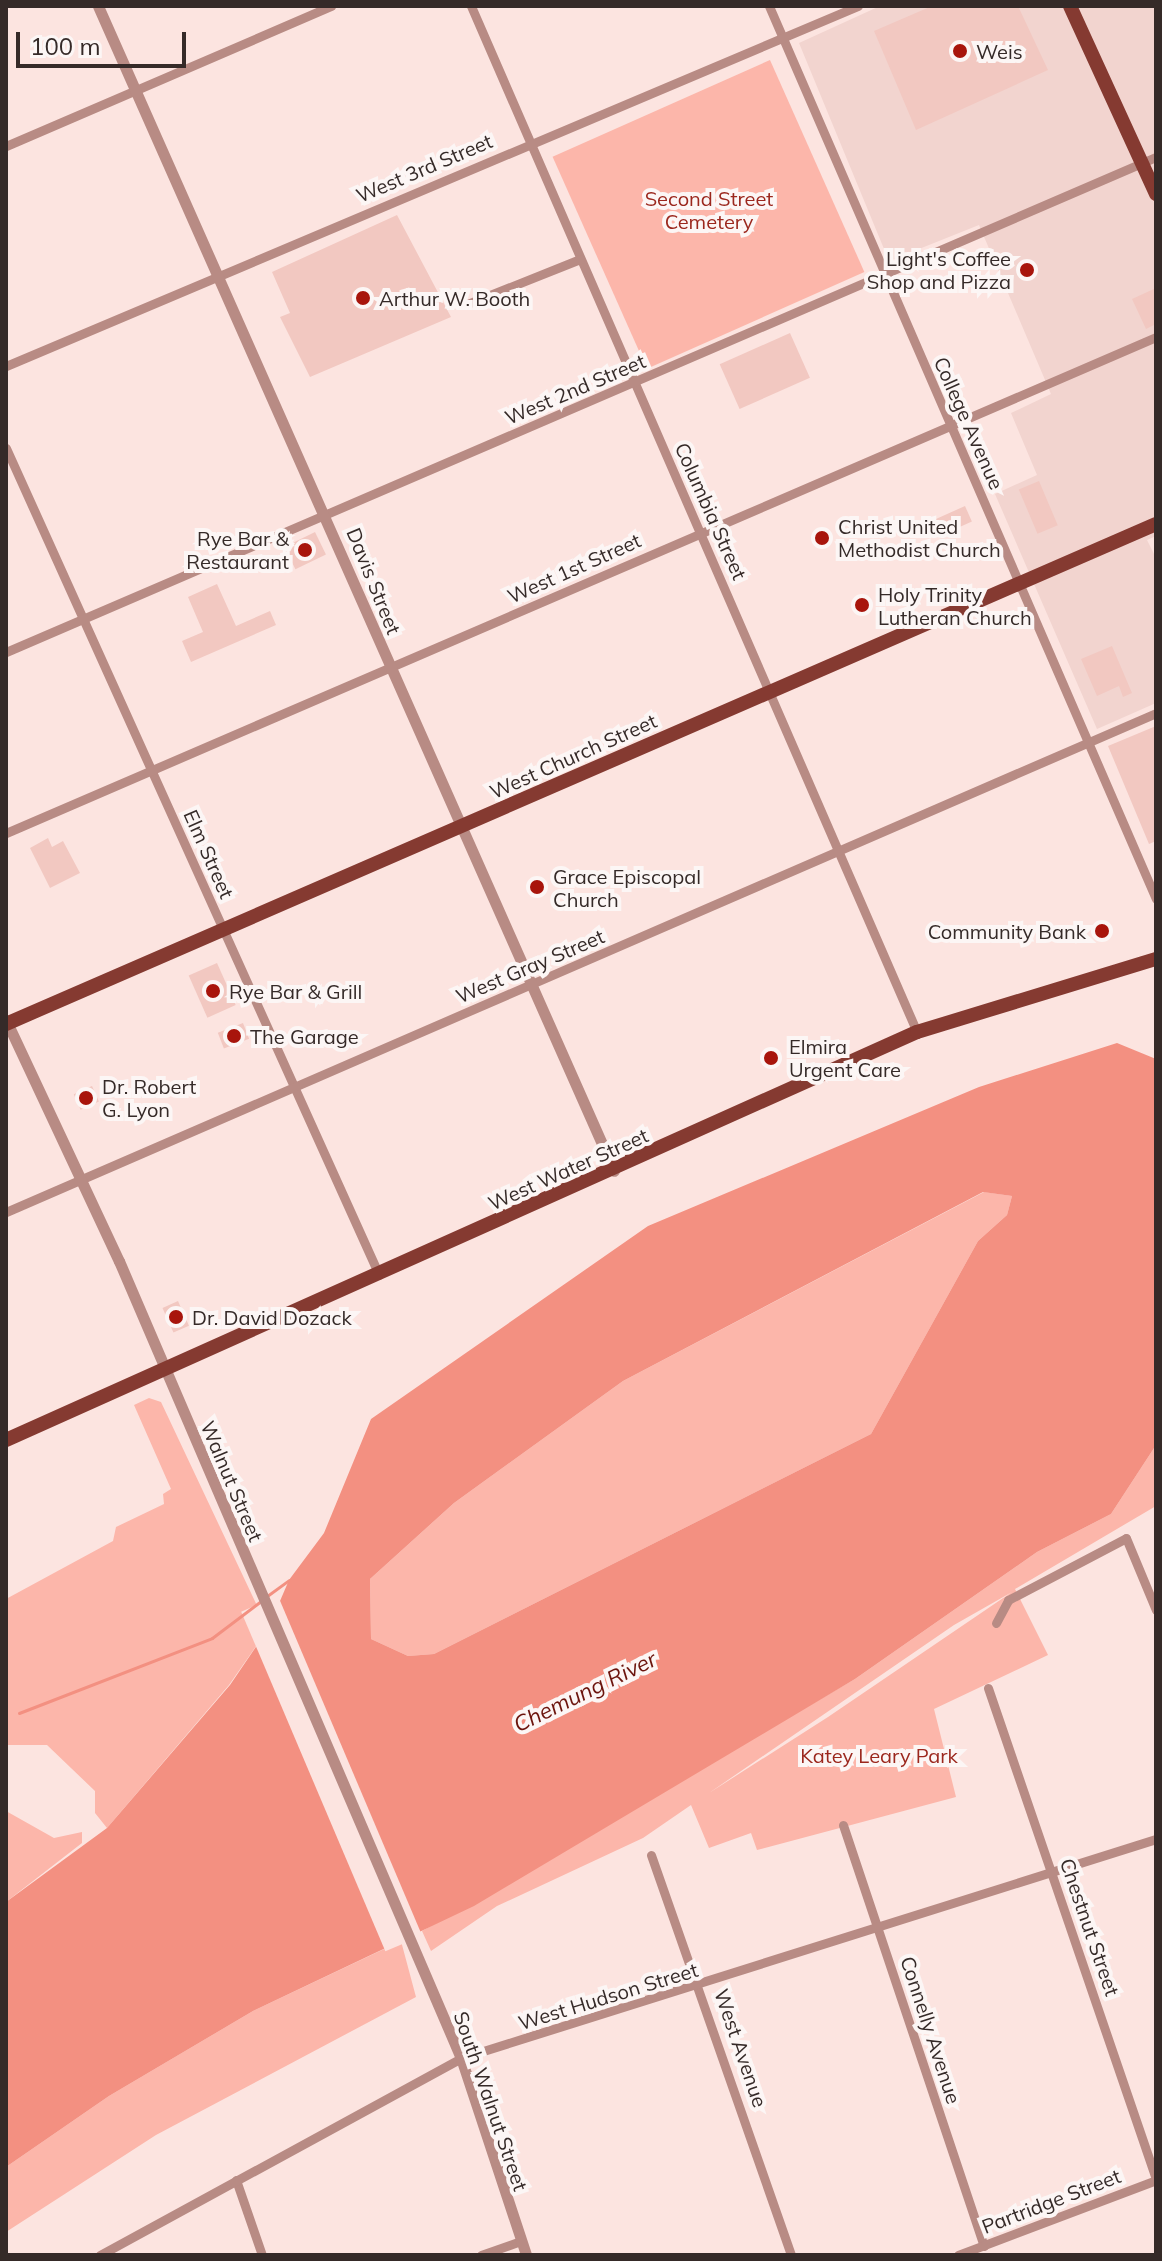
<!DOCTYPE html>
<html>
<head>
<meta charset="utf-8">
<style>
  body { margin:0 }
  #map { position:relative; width:1162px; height:2261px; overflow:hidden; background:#fce4e0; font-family:Mulish,sans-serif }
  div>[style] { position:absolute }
  .built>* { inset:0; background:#f2d4cf }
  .green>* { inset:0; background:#fcb6aa; transform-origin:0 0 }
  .water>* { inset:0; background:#f39081 }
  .pier>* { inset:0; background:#fce4e0; transform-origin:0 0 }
  .stream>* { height:3px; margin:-1.5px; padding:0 1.5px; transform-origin:1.5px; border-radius:1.5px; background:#f39081 }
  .building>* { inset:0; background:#f2c8c1; transform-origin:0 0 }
  .minor>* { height:9px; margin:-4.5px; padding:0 4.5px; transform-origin:4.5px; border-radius:4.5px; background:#b88b84 }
  .tertiary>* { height:11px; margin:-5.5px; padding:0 5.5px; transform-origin:5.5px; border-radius:5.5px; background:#b88b84 }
  .primary>* { height:14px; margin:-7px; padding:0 7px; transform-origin:7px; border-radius:7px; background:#853a31 }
  .dots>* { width:22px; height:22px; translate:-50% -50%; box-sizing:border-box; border:4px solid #fcf6f5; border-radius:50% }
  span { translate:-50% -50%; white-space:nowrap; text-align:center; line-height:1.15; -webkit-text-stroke:8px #fcf6f5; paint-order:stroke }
  .poi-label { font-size:20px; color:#352a28 }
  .left { translate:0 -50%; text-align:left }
  .right { translate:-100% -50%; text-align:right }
  .street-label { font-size:20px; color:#352a28 }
  .park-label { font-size:20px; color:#9b271d }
  .water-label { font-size:22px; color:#6c140d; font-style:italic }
  .frame { position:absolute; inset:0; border:8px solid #352a28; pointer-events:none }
  .scale { position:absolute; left:16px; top:32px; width:170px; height:36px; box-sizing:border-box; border:4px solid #352a28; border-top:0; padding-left:10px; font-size:24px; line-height:28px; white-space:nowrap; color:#352a28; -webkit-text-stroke:6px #fcf6f5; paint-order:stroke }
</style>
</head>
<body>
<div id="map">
  <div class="built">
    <div style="clip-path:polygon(880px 6px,1156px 6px,1156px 536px,1147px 540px,1156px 558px,1156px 703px,1097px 729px,995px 494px,1037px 475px,1011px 413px,1051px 394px,979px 225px,889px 261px,799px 43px)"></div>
  </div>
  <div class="green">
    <div style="left:770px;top:60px;width:232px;height:238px;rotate:66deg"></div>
    <div style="clip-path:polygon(984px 1192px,1012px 1196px,1007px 1215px,978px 1241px,871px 1434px,434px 1654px,408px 1656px,371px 1639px,370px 1579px,454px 1503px,623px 1381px)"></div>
    <div style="clip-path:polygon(149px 1398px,161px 1402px,268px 1629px,229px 1685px,107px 1828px,95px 1813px,95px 1791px,47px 1745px,6px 1745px,6px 1599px,113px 1541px,116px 1527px,164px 1504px,163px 1494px,171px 1489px,134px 1405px)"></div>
    <div style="clip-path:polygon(evenodd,1156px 1445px,1156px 1506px,1015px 1589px,1048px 1655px,934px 1709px,956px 1797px,757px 1850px,751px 1833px,709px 1848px,691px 1805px,643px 1838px,497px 1906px,431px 1951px,422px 1931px,855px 1679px,1037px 1552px,1111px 1514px,1156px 1445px,1012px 1592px,828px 1717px,709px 1793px,954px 1625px,1012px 1592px)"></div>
    <div style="clip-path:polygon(6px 1811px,54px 1838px,82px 1832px,82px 1843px,6px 1902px)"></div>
    <div style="clip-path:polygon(401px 1941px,416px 1997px,156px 2135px,6px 2232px,6px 2167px,109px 2096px,253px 2011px)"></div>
  </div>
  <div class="water">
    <div style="clip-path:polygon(evenodd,1117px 1043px,1156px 1059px,1156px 1445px,1111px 1514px,1037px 1552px,855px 1679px,474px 1906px,253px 2011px,109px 2096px,6px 2167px,6px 1902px,107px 1828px,230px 1685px,268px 1629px,289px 1580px,324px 1533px,371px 1419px,648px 1226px,979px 1087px,1117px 1043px,983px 1192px,1012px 1196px,1007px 1215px,978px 1241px,871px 1434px,434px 1654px,408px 1656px,371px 1639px,370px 1579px,454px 1503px,623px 1381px,983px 1192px)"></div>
  </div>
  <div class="pier">
    <div style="left:278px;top:1596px;width:369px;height:40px;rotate:67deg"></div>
  </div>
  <div class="stream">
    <div style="left:267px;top:1596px;width:27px;rotate:-36deg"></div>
    <div style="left:19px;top:1713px;width:207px;rotate:-21.2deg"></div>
    <div style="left:212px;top:1638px;width:61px;rotate:-37.1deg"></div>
  </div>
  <div class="building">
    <div style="clip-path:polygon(932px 6px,1018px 6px,1048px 70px,916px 130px,874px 31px)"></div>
    <div style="clip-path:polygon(397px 215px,451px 317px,310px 377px,280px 317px,290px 313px,272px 272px)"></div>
    <div style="clip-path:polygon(1156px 288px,1156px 324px,1146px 329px,1132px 299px)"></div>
    <div style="left:790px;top:333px;width:49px;height:77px;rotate:66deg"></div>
    <div style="left:1039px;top:481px;width:48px;height:22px;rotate:67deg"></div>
    <div style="left:965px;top:506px;width:17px;height:33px;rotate:66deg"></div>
    <div style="left:315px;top:532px;width:25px;height:34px;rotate:64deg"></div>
    <div style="clip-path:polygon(217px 584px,236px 626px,270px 611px,276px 625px,191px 662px,182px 641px,203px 632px,188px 597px)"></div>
    <div style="clip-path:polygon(1112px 646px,1132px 693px,1123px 697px,1119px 686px,1097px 696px,1081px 659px)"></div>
    <div style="clip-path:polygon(1156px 726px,1156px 841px,1149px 844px,1108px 746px)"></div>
    <div style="clip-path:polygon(48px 838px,52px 847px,63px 841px,80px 873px,50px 888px,30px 848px)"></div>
    <div style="left:217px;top:963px;width:46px;height:31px;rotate:66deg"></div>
    <div style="left:243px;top:1023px;width:17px;height:27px;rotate:69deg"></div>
    <div style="left:92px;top:1086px;width:17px;height:20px;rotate:66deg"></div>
    <div style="left:178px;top:1301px;width:27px;height:17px;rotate:66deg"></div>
  </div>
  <div class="minor">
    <div style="left:471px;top:6px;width:1119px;rotate:66.51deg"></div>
    <div style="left:769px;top:6px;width:973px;rotate:66.57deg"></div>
    <div style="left:6px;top:146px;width:354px;rotate:-23.3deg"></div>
    <div style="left:465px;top:305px;width:124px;rotate:-21.8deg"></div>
    <div style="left:6px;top:366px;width:925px;rotate:-22.91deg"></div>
    <div style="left:6px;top:448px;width:907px;rotate:65.72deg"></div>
    <div style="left:6px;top:652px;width:1252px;rotate:-23.29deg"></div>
    <div style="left:6px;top:833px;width:1252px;rotate:-23.33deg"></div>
    <div style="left:6px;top:1212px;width:1254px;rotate:-23.46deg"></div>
    <div style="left:996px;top:1623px;width:26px;rotate:-62deg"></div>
    <div style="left:1008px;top:1600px;width:133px;rotate:-27.7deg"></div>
    <div style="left:1126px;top:1538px;width:78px;rotate:67.4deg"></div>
    <div style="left:988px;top:1688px;width:519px;rotate:71.11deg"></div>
    <div style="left:843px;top:1825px;width:444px;rotate:71.5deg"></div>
    <div style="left:651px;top:1855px;width:424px;rotate:70.7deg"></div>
    <div style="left:236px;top:2180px;width:79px;rotate:70.9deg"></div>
    <div style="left:100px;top:2255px;width:411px;rotate:-28.6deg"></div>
    <div style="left:461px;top:2058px;width:729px;rotate:-17.49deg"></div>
    <div style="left:481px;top:2255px;width:42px;rotate:-19.3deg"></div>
    <div style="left:958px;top:2255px;width:212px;rotate:-20.7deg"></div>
  </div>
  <div class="tertiary">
    <div style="left:98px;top:6px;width:1274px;rotate:66.11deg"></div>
    <div style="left:6px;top:1020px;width:266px;rotate:64.9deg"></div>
    <div style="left:119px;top:1261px;width:867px;rotate:66.78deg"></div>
    <div style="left:461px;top:2058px;width:207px;rotate:71.7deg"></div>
  </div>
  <div class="primary">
    <div style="left:1070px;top:6px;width:207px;rotate:65.4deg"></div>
    <div style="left:6px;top:1024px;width:1254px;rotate:-23.5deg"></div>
    <div style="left:6px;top:1440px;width:998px;rotate:-24.13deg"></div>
    <div style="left:917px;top:1032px;width:250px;rotate:-17deg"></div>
  </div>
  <div class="dots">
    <div style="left:960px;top:51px;background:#a8150c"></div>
    <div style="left:1027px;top:270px;background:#a8150c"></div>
    <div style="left:363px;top:298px;background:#a8150c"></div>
    <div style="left:822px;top:538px;background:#a8150c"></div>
    <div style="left:305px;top:550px;background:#a8150c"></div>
    <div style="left:862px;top:605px;background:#a8150c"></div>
    <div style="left:537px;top:887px;background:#a8150c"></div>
    <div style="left:1102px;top:931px;background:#a8150c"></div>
    <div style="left:213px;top:991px;background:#a8150c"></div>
    <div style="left:234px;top:1036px;background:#a8150c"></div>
    <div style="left:771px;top:1058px;background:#a8150c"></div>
    <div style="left:86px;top:1098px;background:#a8150c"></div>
    <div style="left:176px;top:1317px;background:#a8150c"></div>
  </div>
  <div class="poi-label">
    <span class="left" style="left:976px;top:51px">Weis</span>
    <span class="right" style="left:1011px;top:270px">Light's Coffee<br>Shop and Pizza</span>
    <span class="left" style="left:379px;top:298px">Arthur W. Booth</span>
    <span class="left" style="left:838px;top:538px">Christ United<br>Methodist Church</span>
    <span class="right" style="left:289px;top:550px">Rye Bar &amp;<br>Restaurant</span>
    <span class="left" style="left:878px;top:606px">Holy Trinity<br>Lutheran Church</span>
    <span class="left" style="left:553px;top:888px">Grace Episcopal<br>Church</span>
    <span class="right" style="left:1086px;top:931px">Community Bank</span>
    <span class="left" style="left:229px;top:991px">Rye Bar &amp; Grill</span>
    <span class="left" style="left:250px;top:1036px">The Garage</span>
    <span class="left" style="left:789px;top:1058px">Elmira<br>Urgent Care</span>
    <span class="left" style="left:102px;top:1098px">Dr. Robert<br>G. Lyon</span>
    <span class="left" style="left:192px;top:1317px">Dr. David Dozack</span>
  </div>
  <div class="street-label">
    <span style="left:424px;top:168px;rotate:-23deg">West 3rd Street</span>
    <span style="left:575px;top:389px;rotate:-23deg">West 2nd Street</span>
    <span style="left:969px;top:423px;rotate:66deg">College Avenue</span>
    <span style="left:711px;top:511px;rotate:66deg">Columbia Street</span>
    <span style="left:574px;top:568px;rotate:-24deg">West 1st Street</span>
    <span style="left:374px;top:581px;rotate:68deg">Davis Street</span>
    <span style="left:573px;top:756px;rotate:-24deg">West Church Street</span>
    <span style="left:209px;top:854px;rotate:66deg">Elm Street</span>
    <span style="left:530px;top:966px;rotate:-23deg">West Gray Street</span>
    <span style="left:568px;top:1169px;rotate:-24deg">West Water Street</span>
    <span style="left:232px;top:1481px;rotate:67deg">Walnut Street</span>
    <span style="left:1090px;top:1927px;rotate:71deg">Chestnut Street</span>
    <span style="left:608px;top:1996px;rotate:-17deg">West Hudson Street</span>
    <span style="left:931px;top:2030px;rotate:72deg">Connelly Avenue</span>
    <span style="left:741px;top:2048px;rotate:71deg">West Avenue</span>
    <span style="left:491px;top:2101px;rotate:71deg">South Walnut Street</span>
    <span style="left:1051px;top:2201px;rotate:-21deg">Partridge Street</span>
  </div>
  <div class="park-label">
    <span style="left:709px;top:210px">Second Street<br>Cemetery</span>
    <span style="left:879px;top:1755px">Katey Leary Park</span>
  </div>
  <div class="water-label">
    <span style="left:585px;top:1692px;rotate:-26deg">Chemung River</span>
  </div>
  <div class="frame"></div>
  <div class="scale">100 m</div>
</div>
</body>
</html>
